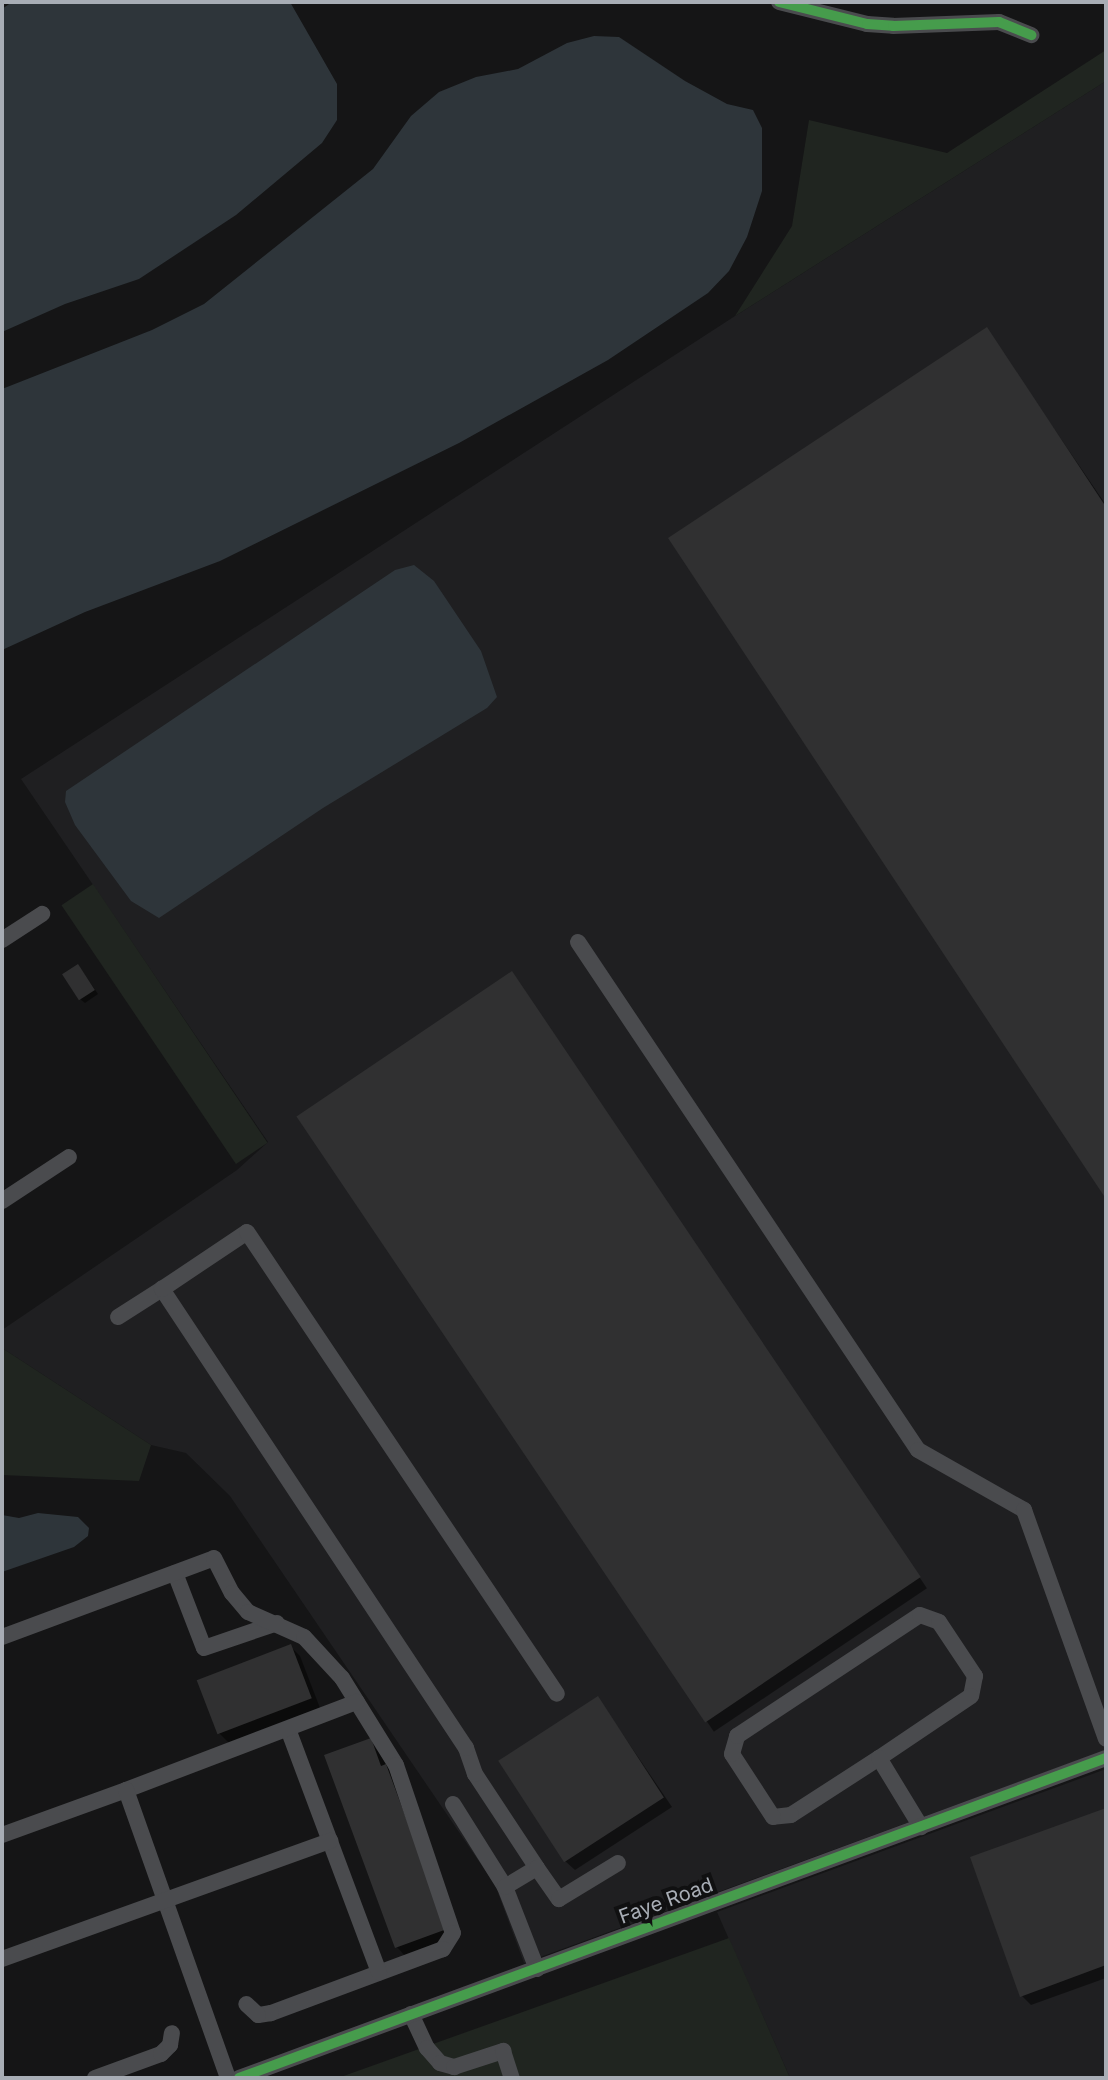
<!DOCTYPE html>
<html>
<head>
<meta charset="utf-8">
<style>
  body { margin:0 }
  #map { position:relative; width:1108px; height:2080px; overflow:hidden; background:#151516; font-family:Inter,sans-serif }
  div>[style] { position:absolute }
  .built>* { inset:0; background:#1f1f21 }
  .green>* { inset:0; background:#202520; transform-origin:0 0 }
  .water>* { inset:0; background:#2e353a }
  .shadow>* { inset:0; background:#0007; transform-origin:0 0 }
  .building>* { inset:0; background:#303031; transform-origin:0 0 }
  .minor>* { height:16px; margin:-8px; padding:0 8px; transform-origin:8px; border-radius:8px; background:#4a4b4e }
  .cycleway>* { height:10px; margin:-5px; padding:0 5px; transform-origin:5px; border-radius:5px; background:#469c4c }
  span { translate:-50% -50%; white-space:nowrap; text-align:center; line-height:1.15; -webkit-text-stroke:8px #101011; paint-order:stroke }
  .street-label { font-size:20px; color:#a8adb5 }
  .frame { position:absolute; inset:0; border:4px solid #a8adb5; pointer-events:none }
</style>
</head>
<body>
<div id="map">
  <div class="built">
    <div style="clip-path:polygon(1106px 81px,1106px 1750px,524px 1963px,495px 1885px,230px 1496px,186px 1453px,151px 1445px,2px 1348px,2px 1330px,237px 1170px,268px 1142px,21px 779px,735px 316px)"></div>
    <div style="clip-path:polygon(1106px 1769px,1106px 2078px,790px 2078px,717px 1912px)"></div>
  </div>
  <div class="green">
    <div style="clip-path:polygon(1106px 50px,1106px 81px,735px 316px,792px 226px,809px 120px,947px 153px)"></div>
    <div style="left:93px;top:884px;width:312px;height:38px;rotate:56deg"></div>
    <div style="clip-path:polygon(2px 1348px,151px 1445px,139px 1481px,2px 1475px)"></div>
    <div style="clip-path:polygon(729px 1938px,790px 2078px,338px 2078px)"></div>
  </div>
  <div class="water">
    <div style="clip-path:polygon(12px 2px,290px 2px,337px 84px,337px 120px,322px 143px,236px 215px,139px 279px,65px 304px,2px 332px,2px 9px)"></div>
    <div style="clip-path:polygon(594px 36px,619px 37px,685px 81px,727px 104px,753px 110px,762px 128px,762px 191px,747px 237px,729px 271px,708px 293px,608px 360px,459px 443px,220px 561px,85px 612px,2px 650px,2px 389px,152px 330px,204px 304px,373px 169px,411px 116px,439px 92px,476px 77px,518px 69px,567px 43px)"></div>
    <div style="clip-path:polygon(414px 565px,434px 581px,481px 651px,497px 697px,487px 708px,323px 808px,159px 918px,131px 901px,75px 825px,65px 802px,66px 791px,395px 570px)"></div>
    <div style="clip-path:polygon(38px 1513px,78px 1517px,89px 1528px,88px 1536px,74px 1547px,2px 1572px,2px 1515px,19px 1518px)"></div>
  </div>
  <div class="shadow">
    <div style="clip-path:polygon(987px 330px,1106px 505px,1106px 1195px)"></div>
    <div style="clip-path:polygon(82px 971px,98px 994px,85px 1003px,80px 999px)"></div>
    <div style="left:512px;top:973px;width:742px;height:257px;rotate:56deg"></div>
    <div style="clip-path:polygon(291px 1647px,300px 1656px,320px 1708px,229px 1743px,219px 1733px,200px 1682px)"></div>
    <div style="clip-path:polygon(598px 1698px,672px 1807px,575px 1870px,565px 1861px)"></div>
    <div style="clip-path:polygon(370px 1740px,395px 1776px,455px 1939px,406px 1957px,397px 1947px)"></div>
    <div style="clip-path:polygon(1106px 1810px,1106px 1978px,1031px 2005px,1021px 1995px)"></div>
  </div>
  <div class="building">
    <div style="clip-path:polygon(987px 327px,1106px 507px,1106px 1199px,668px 538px)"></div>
    <div style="left:78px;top:964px;width:31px;height:19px;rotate:57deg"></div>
    <div style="left:512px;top:971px;width:731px;height:260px;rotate:56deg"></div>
    <div style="left:291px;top:1644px;width:58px;height:101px;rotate:69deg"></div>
    <div style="left:598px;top:1696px;width:121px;height:119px;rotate:57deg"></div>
    <div style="clip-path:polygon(371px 1738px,381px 1766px,386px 1764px,447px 1929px,395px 1948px,324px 1755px)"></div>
    <div style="clip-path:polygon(1106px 1808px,1106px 1965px,1020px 1997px,970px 1857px)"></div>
  </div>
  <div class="minor">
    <div style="left:779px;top:2px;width:91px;rotate:14deg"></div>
    <div style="left:867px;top:24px;width:26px;rotate:4deg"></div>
    <div style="left:893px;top:26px;width:106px;rotate:-2.2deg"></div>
    <div style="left:999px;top:22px;width:35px;rotate:22deg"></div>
    <div style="left:2px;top:940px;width:48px;rotate:-33deg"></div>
    <div style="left:578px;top:942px;width:611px;rotate:56.21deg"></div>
    <div style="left:918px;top:1450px;width:122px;rotate:29.5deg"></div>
    <div style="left:1024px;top:1510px;width:243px;rotate:70.3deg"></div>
    <div style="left:2px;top:1201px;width:80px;rotate:-33.3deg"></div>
    <div style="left:118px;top:1317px;width:52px;rotate:-32.5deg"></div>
    <div style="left:175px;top:1573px;width:80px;rotate:68.9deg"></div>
    <div style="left:204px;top:1648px;width:77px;rotate:-18.9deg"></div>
    <div style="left:2px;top:1637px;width:226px;rotate:-20.4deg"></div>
    <div style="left:214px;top:1558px;width:39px;rotate:63deg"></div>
    <div style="left:232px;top:1593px;width:25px;rotate:50deg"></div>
    <div style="left:248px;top:1612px;width:61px;rotate:24.1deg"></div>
    <div style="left:304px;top:1637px;width:56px;rotate:47.2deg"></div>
    <div style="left:342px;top:1678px;width:102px;rotate:58.2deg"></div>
    <div style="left:396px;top:1765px;width:177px;rotate:71.3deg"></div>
    <div style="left:453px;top:1933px;width:19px;rotate:122deg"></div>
    <div style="left:443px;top:1949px;width:184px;rotate:159.6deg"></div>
    <div style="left:271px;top:2013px;width:13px;rotate:171deg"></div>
    <div style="left:258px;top:2015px;width:16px;rotate:-137deg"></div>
    <div style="left:288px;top:1729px;width:260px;rotate:69.5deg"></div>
    <div style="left:879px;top:1758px;width:105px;rotate:147.1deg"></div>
    <div style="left:791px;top:1815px;width:18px;rotate:174deg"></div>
    <div style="left:773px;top:1817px;width:75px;rotate:-123.1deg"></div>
    <div style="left:732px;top:1754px;width:19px;rotate:-74deg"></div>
    <div style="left:737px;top:1736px;width:219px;rotate:-33.5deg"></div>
    <div style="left:920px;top:1615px;width:20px;rotate:20deg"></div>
    <div style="left:939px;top:1622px;width:65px;rotate:56.3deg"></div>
    <div style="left:975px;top:1676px;width:20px;rotate:101deg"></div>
    <div style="left:971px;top:1696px;width:111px;rotate:146deg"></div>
    <div style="left:879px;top:1758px;width:81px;rotate:58.7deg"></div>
    <div style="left:126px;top:1790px;width:247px;rotate:-20.9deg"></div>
    <div style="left:453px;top:1804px;width:98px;rotate:57.9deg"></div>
    <div style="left:505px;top:1887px;width:88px;rotate:68.7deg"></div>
    <div style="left:2px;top:1835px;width:132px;rotate:-19.9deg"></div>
    <div style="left:126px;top:1790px;width:306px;rotate:70.5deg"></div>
    <div style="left:537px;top:1868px;width:113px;rotate:-123.4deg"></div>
    <div style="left:475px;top:1774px;width:28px;rotate:-109deg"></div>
    <div style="left:466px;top:1748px;width:551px;rotate:-123.52deg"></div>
    <div style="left:162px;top:1289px;width:102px;rotate:-33.8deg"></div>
    <div style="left:247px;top:1232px;width:556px;rotate:56.14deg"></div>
    <div style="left:505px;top:1887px;width:37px;rotate:-31deg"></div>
    <div style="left:537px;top:1868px;width:38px;rotate:55deg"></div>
    <div style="left:559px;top:1899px;width:69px;rotate:-31.4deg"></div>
    <div style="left:2px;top:1959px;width:349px;rotate:-19.8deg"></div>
    <div style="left:411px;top:2014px;width:38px;rotate:65deg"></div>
    <div style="left:427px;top:2048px;width:20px;rotate:49deg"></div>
    <div style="left:440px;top:2063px;width:15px;rotate:16deg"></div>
    <div style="left:454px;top:2067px;width:52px;rotate:-18.1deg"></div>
    <div style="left:503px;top:2051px;width:28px;rotate:72deg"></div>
    <div style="left:95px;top:2078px;width:70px;rotate:-20deg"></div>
    <div style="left:161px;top:2054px;width:13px;rotate:-45deg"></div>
    <div style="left:170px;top:2045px;width:12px;rotate:-81deg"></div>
    <div style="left:239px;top:2078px;width:924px;rotate:-20.26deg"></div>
  </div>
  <div class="cycleway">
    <div style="left:779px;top:2px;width:91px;rotate:14deg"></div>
    <div style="left:867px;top:24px;width:26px;rotate:4deg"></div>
    <div style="left:893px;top:26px;width:106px;rotate:-2.2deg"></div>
    <div style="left:999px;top:22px;width:35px;rotate:22deg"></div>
    <div style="left:239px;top:2078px;width:924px;rotate:-20.26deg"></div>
  </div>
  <div class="street-label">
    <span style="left:666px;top:1901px;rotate:-20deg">Faye Road</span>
  </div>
  <div class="frame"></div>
</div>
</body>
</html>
